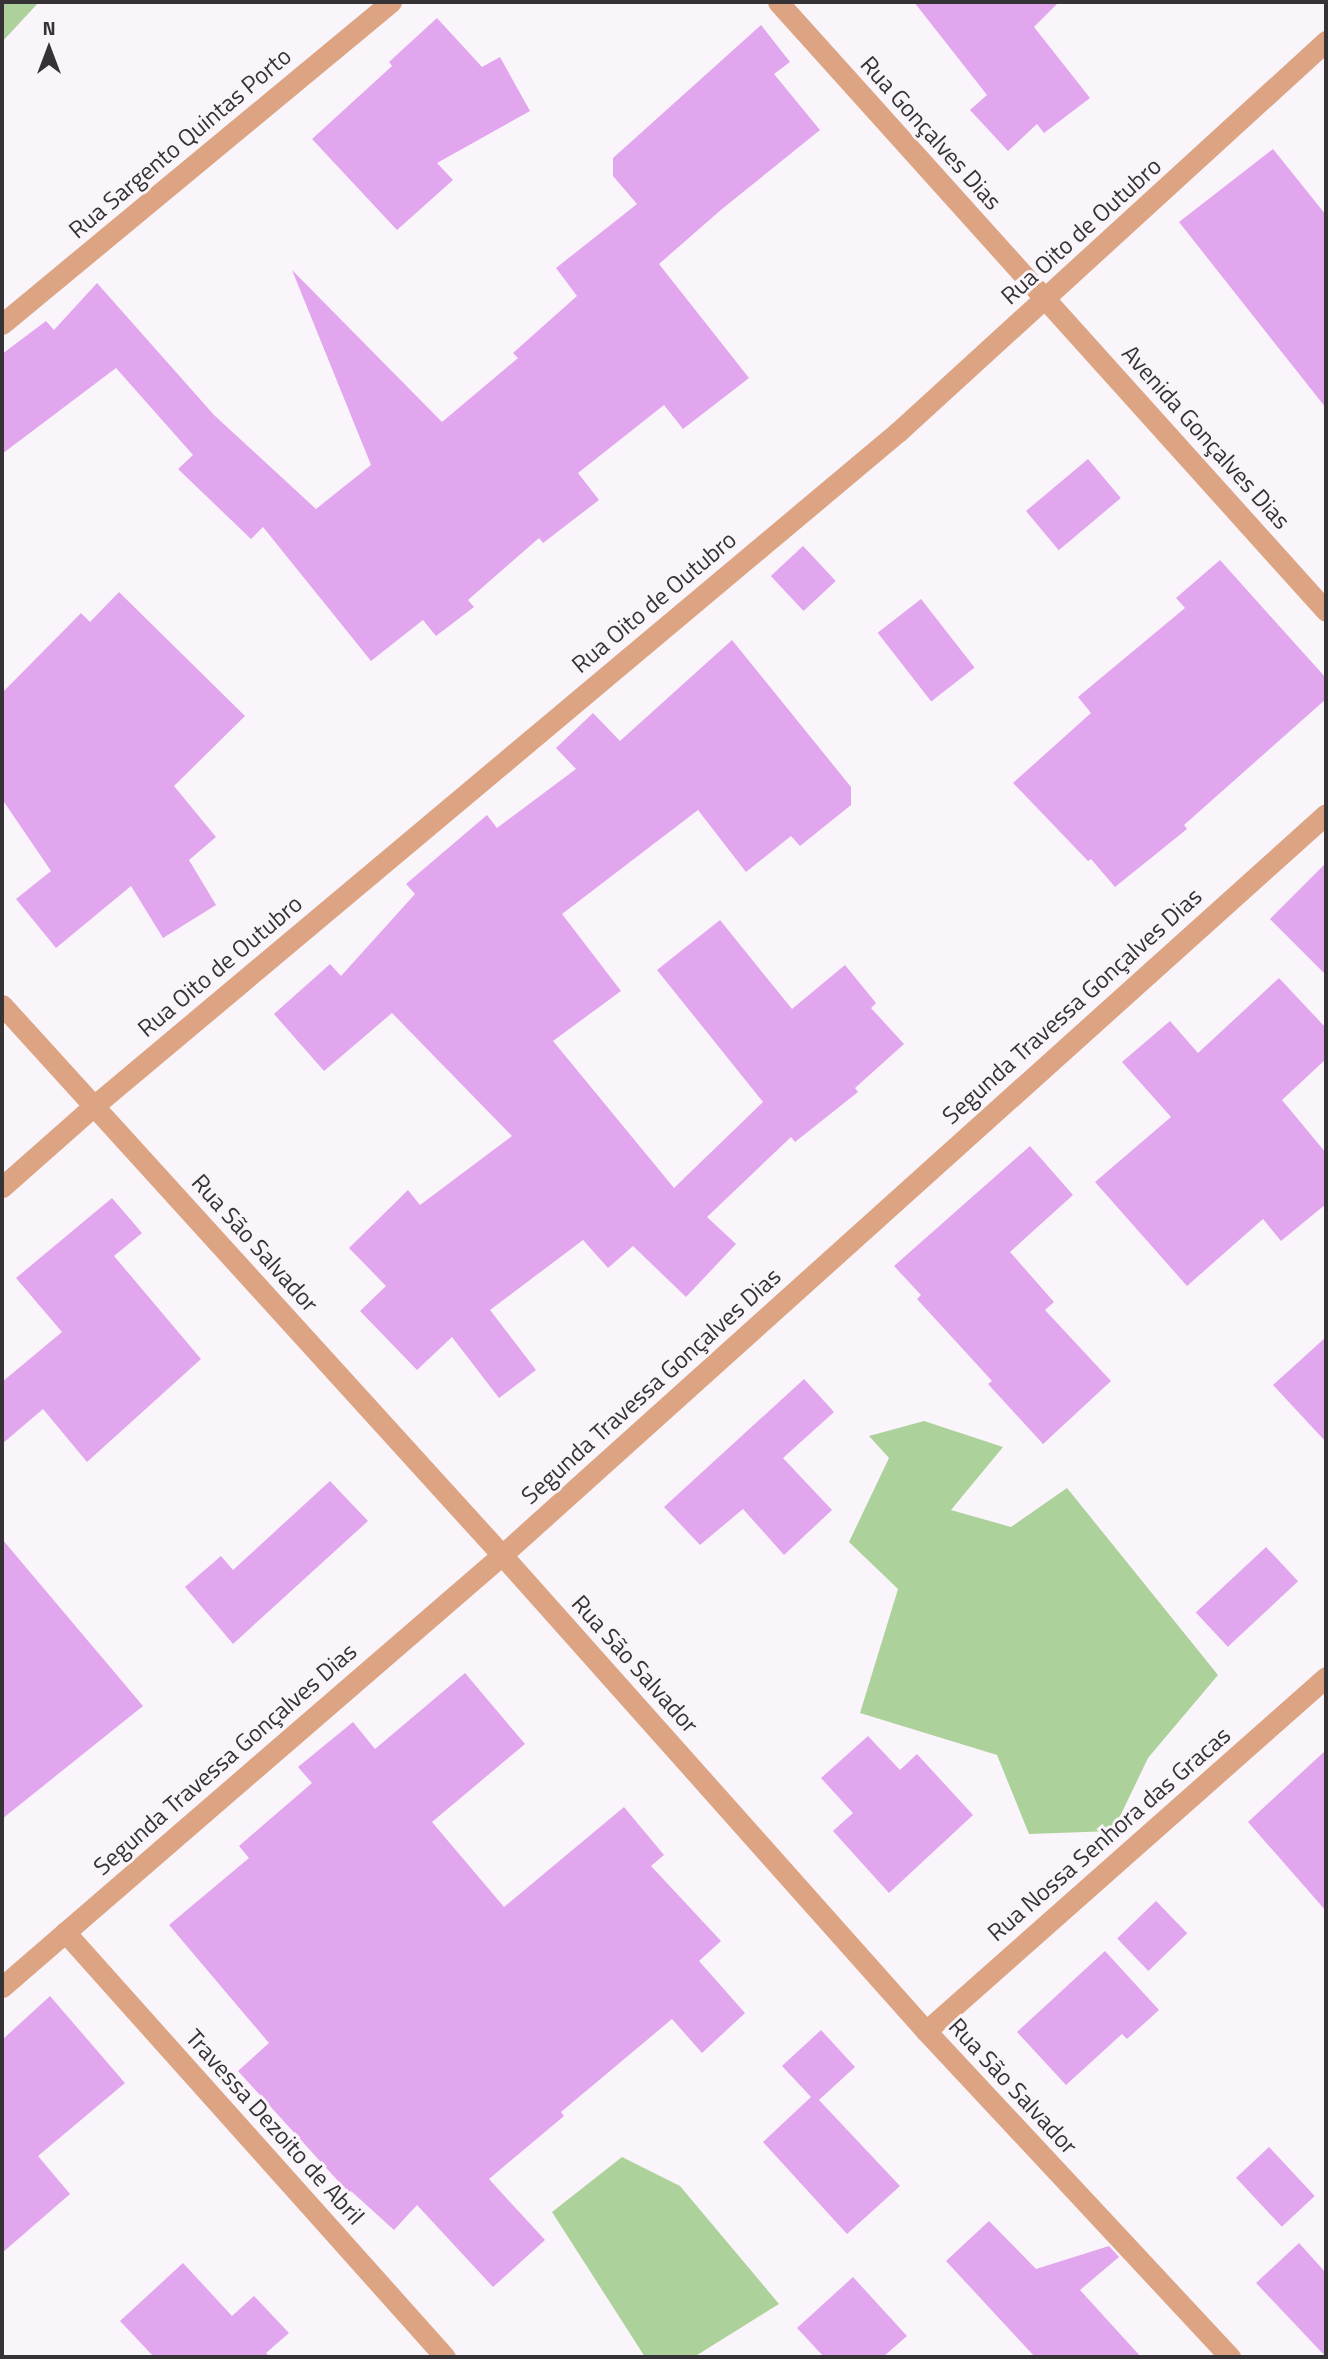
<!DOCTYPE html>
<html>
<head>
<meta charset="utf-8">
<style>
  body { margin:0 }
  #map { position:relative; width:1328px; height:2359px; overflow:hidden; background:#faf5fb; font-family:"Titillium Web",sans-serif }
  div>[style] { position:absolute }
  .green>* { inset:0; background:#add19b }
  .building>* { inset:0; background:#e2a6ef; transform-origin:0 0 }
  .minor>* { height:21px; margin:-10.5px; padding:0 10.5px; transform-origin:10.5px; border-radius:10.5px; background:#dca482 }
  span { translate:-50% -50%; white-space:nowrap; text-align:center; line-height:1.15; -webkit-text-stroke:6px #faf5fb; paint-order:stroke }
  .street-label { font-size:24px; color:#353335 }
  .frame { position:absolute; inset:0; border:4px solid #353335; pointer-events:none }
  .north { position:absolute; left:14px; top:14px; width:70px; height:70px; -webkit-text-stroke:5px #faf5fb; paint-order:stroke; rotate:0deg; font-size:19px; font-weight:700; line-height:28px; text-align:center; color:#353335 }
  .north::after { content:''; display:block; margin:auto; width:24px; height:32px; background:#353335; clip-path:polygon(50% 0,100% 100%,50% 72%,0 100%) }
</style>
</head>
<body>
<div id="map">
  <div class="green">
    <div style="clip-path:polygon(2px 2px,39px 2px,2px 42px)"></div>
    <div style="clip-path:polygon(924px 1421px,1003px 1447px,951px 1510px,1011px 1527px,1067px 1488px,1218px 1675px,1148px 1758px,1113px 1831px,1029px 1834px,997px 1755px,860px 1713px,898px 1589px,849px 1542px,889px 1458px,869px 1436px)"></div>
    <div style="clip-path:polygon(622px 2157px,680px 2186px,779px 2304px,694px 2357px,645px 2357px,552px 2212px)"></div>
  </div>
  <div class="building">
    <div style="clip-path:polygon(914px 2px,1059px 2px,1034px 27px,1090px 98px,1044px 133px,1037px 124px,1008px 151px,970px 110px,987px 95px)"></div>
    <div style="clip-path:polygon(437px 18px,482px 67px,500px 57px,530px 111px,437px 163px,453px 180px,397px 230px,312px 139px,392px 66px,389px 62px)"></div>
    <div style="clip-path:polygon(761px 25px,790px 62px,774px 74px,820px 130px,722px 209px,659px 264px,749px 378px,683px 429px,664px 405px,578px 473px,599px 500px,543px 543px,539px 538px,468px 600px,474px 607px,436px 636px,423px 620px,371px 661px,263px 527px,251px 539px,178px 469px,193px 455px,116px 368px,2px 454px,2px 354px,46px 321px,54px 330px,97px 283px,214px 415px,316px 509px,371px 465px,292px 270px,442px 422px,518px 358px,513px 353px,577px 296px,556px 268px,637px 204px,613px 176px,613px 158px)"></div>
    <div style="clip-path:polygon(1273px 149px,1326px 215px,1326px 408px,1179px 222px)"></div>
    <div style="left:1088px;top:459px;width:51px;height:81px;rotate:50deg"></div>
    <div style="left:803px;top:546px;width:48px;height:44px;rotate:47deg"></div>
    <div style="clip-path:polygon(1220px 560px,1326px 678px,1326px 699px,1184px 825px,1187px 829px,1115px 887px,1091px 859px,1088px 861px,1013px 783px,1091px 713px,1078px 697px,1185px 608px,1176px 598px)"></div>
    <div style="clip-path:polygon(119px 592px,245px 716px,174px 786px,216px 837px,189px 860px,216px 905px,163px 938px,131px 886px,56px 948px,16px 899px,51px 871px,2px 799px,2px 693px,81px 613px,90px 622px)"></div>
    <div style="left:921px;top:599px;width:87px;height:55px;rotate:52deg"></div>
    <div style="clip-path:polygon(732px 640px,851px 787px,851px 805px,800px 846px,791px 836px,746px 872px,698px 810px,562px 914px,621px 991px,553px 1041px,674px 1188px,763px 1102px,657px 970px,720px 920px,792px 1009px,845px 965px,876px 1003px,871px 1008px,904px 1044px,855px 1088px,858px 1092px,795px 1142px,791px 1137px,707px 1217px,736px 1244px,686px 1297px,633px 1246px,608px 1268px,583px 1240px,490px 1310px,536px 1370px,499px 1398px,452px 1337px,417px 1370px,360px 1311px,386px 1286px,349px 1248px,408px 1190px,420px 1205px,512px 1136px,392px 1013px,324px 1071px,274px 1014px,330px 964px,341px 976px,415px 894px,406px 884px,487px 815px,497px 828px,576px 769px,556px 748px,593px 713px,620px 741px)"></div>
    <div style="clip-path:polygon(1326px 863px,1326px 975px,1270px 919px)"></div>
    <div style="clip-path:polygon(1279px 978px,1326px 1028px,1326px 1059px,1282px 1100px,1326px 1153px,1326px 1204px,1281px 1241px,1263px 1219px,1187px 1286px,1095px 1182px,1171px 1117px,1122px 1062px,1170px 1021px,1198px 1053px)"></div>
    <div style="clip-path:polygon(1030px 1146px,1073px 1195px,1010px 1252px,1054px 1302px,1045px 1310px,1111px 1381px,1043px 1444px,988px 1384px,992px 1381px,917px 1299px,921px 1295px,894px 1266px)"></div>
    <div style="clip-path:polygon(112px 1198px,142px 1233px,114px 1256px,201px 1359px,87px 1462px,43px 1409px,2px 1444px,2px 1382px,62px 1332px,16px 1278px)"></div>
    <div style="clip-path:polygon(1326px 1337px,1326px 1442px,1273px 1385px)"></div>
    <div style="clip-path:polygon(804px 1379px,834px 1412px,783px 1458px,832px 1510px,784px 1555px,743px 1509px,700px 1545px,664px 1507px)"></div>
    <div style="clip-path:polygon(330px 1481px,368px 1521px,233px 1644px,185px 1587px,221px 1556px,233px 1570px)"></div>
    <div style="clip-path:polygon(2px 1539px,143px 1706px,2px 1819px)"></div>
    <div style="left:1266px;top:1547px;width:47px;height:96px;rotate:47deg"></div>
    <div style="clip-path:polygon(465px 1673px,525px 1744px,432px 1822px,504px 1907px,624px 1807px,664px 1855px,651px 1866px,721px 1941px,699px 1961px,745px 2013px,702px 2053px,672px 2019px,561px 2112px,564px 2116px,489px 2179px,545px 2240px,493px 2287px,417px 2205px,394px 2230px,351px 2191px,349px 2193px,238px 2071px,269px 2043px,169px 1925px,249px 1858px,239px 1846px,312px 1783px,298px 1767px,353px 1722px,375px 1749px)"></div>
    <div style="clip-path:polygon(868px 1736px,900px 1770px,917px 1754px,973px 1815px,889px 1893px,833px 1831px,853px 1813px,821px 1778px)"></div>
    <div style="clip-path:polygon(1326px 1750px,1326px 1911px,1248px 1822px)"></div>
    <div style="left:1156px;top:1901px;width:45px;height:54px;rotate:46deg"></div>
    <div style="clip-path:polygon(1105px 1951px,1159px 2010px,1127px 2039px,1122px 2034px,1066px 2085px,1017px 2032px)"></div>
    <div style="clip-path:polygon(50px 1996px,125px 2083px,38px 2156px,70px 2194px,2px 2253px,2px 2040px)"></div>
    <div style="clip-path:polygon(821px 2030px,855px 2067px,819px 2100px,900px 2186px,847px 2234px,763px 2142px,811px 2097px,782px 2066px)"></div>
    <div style="left:1269px;top:2147px;width:67px;height:45px;rotate:47deg"></div>
    <div style="clip-path:polygon(989px 2221px,1036px 2269px,1109px 2246px,1119px 2257px,1080px 2290px,1141px 2357px,1035px 2357px,946px 2261px)"></div>
    <div style="clip-path:polygon(1299px 2243px,1326px 2273px,1326px 2357px,1256px 2283px)"></div>
    <div style="clip-path:polygon(183px 2263px,232px 2316px,254px 2296px,289px 2333px,266px 2353px,270px 2357px,154px 2357px,120px 2321px)"></div>
    <div style="clip-path:polygon(853px 2277px,907px 2336px,883px 2357px,824px 2357px,797px 2328px)"></div>
  </div>
  <div class="minor">
    <div style="left:778px;top:2px;width:819px;rotate:48.02deg"></div>
    <div style="left:2px;top:324px;width:505px;rotate:-39.62deg"></div>
    <div style="left:2px;top:1005px;width:743px;rotate:47.73deg"></div>
    <div style="left:502px;top:1555px;width:637px;rotate:48.31deg"></div>
    <div style="left:926px;top:2031px;width:446px;rotate:47deg"></div>
    <div style="left:2px;top:1187px;width:124px;rotate:-41.4deg"></div>
    <div style="left:95px;top:1105px;width:1048px;rotate:-39.97deg"></div>
    <div style="left:898px;top:432px;width:580px;rotate:-42.41deg"></div>
    <div style="left:65px;top:1932px;width:570px;rotate:48.2deg"></div>
    <div style="left:2px;top:1987px;width:661px;rotate:-40.83deg"></div>
    <div style="left:502px;top:1555px;width:1108px;rotate:-41.96deg"></div>
    <div style="left:926px;top:2031px;width:534px;rotate:-41.51deg"></div>
  </div>
  <div class="street-label">
    <span style="left:931px;top:133px;rotate:48deg">Rua Gonçalves Dias</span>
    <span style="left:180px;top:143px;rotate:-40deg">Rua Sargento Quintas Porto</span>
    <span style="left:1081px;top:231px;rotate:-42deg">Rua Oito de Outubro</span>
    <span style="left:1206px;top:437px;rotate:48deg">Avenida Gonçalves Dias</span>
    <span style="left:654px;top:602px;rotate:-40deg">Rua Oito de Outubro</span>
    <span style="left:220px;top:966px;rotate:-40deg">Rua Oito de Outubro</span>
    <span style="left:1072px;top:1006px;rotate:-42deg">Segunda Travessa Gonçalves Dias</span>
    <span style="left:255px;top:1243px;rotate:48deg">Rua São Salvador</span>
    <span style="left:651px;top:1386px;rotate:-42deg">Segunda Travessa Gonçalves Dias</span>
    <span style="left:635px;top:1664px;rotate:48deg">Rua São Salvador</span>
    <span style="left:225px;top:1759px;rotate:-41deg">Segunda Travessa Gonçalves Dias</span>
    <span style="left:1109px;top:1834px;rotate:-41deg">Rua Nossa Senhora das Gracas</span>
    <span style="left:1013px;top:2086px;rotate:47deg">Rua São Salvador</span>
    <span style="left:275px;top:2127px;rotate:48deg">Travessa Dezoito de Abril</span>
  </div>
  <div class="frame"></div>
  <div class="north">N</div>
</div>
</body>
</html>
